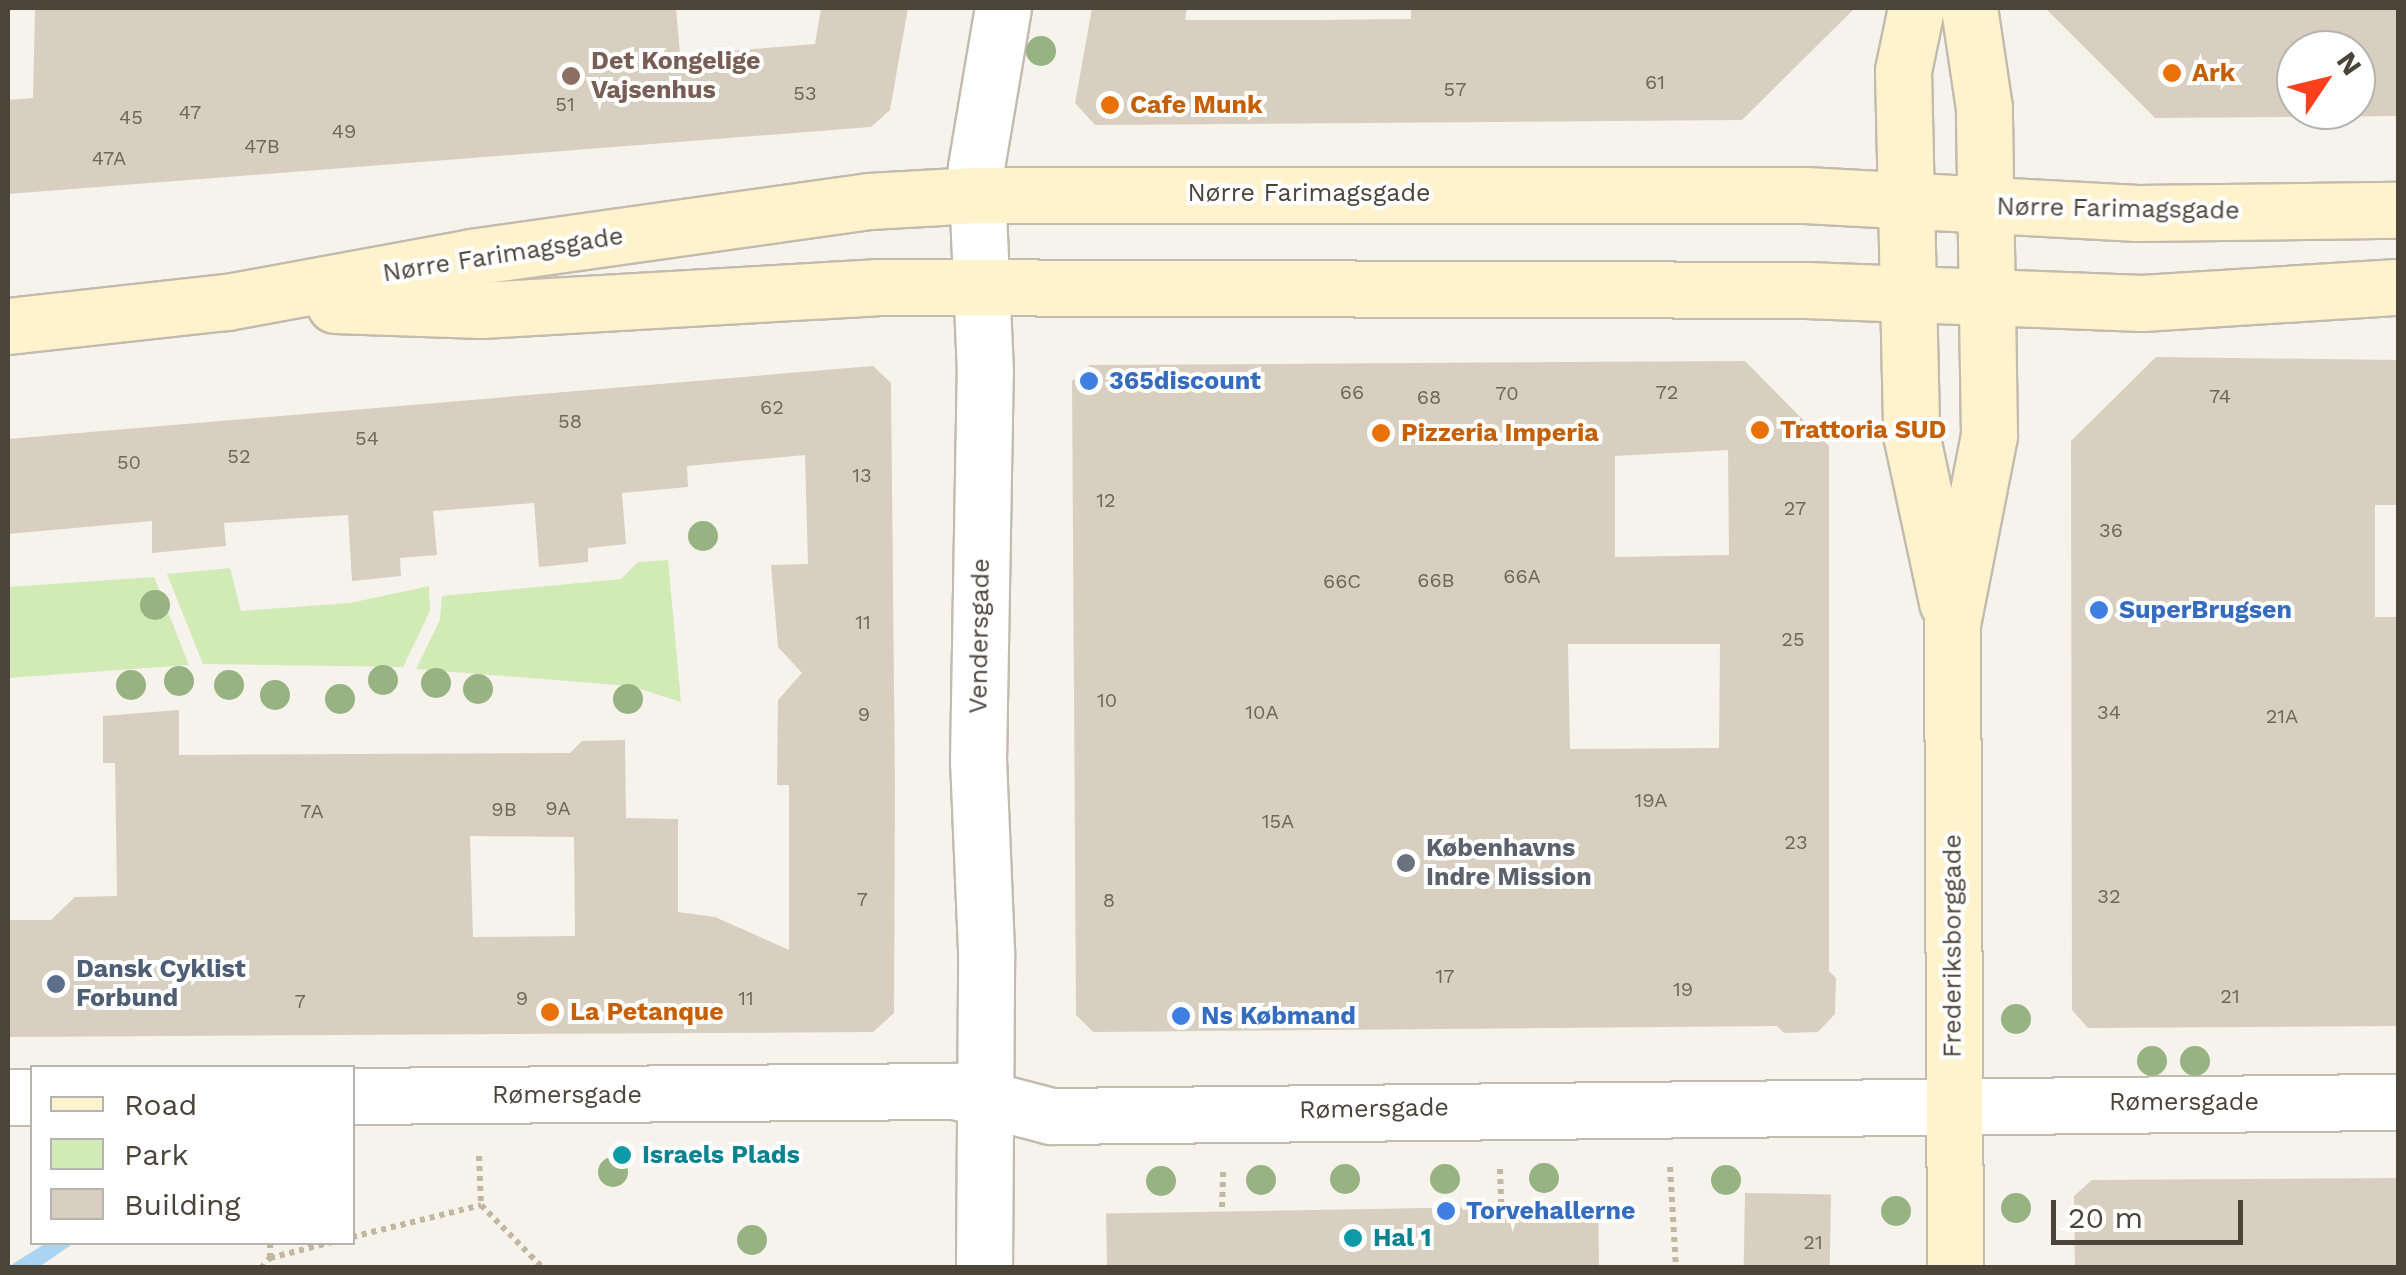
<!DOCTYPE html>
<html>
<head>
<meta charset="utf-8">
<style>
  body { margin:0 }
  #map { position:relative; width:2406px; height:1275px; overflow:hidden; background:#f6f3ec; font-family:"Work Sans",sans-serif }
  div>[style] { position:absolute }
  .green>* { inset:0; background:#d2eab5 }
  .water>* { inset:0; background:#a9d4f2 }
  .building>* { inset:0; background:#d8cfc1; transform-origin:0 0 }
  .path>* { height:6px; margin-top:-3px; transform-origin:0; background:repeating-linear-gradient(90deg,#c4b79f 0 5px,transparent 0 10px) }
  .roads { filter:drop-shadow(2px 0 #c2bbae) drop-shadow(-2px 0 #c2bbae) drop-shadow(0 2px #c2bbae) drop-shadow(0 -2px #c2bbae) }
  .street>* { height:55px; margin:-27.5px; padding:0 27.5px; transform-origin:27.5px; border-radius:27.5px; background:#fff }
  .secondary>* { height:55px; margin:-27.5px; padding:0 27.5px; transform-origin:27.5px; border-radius:27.5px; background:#fff3cd }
  .trees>* { width:30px; height:30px; margin:-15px; border-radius:50%; background:#97b381 }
  .dots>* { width:28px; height:28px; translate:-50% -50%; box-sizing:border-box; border:5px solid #fff; border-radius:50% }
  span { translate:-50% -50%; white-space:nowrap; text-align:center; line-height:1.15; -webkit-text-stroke:8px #fff; paint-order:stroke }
  .number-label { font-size:20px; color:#6e675b }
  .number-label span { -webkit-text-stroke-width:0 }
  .education-label { font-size:25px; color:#785e54; font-weight:700 }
  .left { translate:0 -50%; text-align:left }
  .food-label { font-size:25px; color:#c56008; font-weight:700 }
  .street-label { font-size:25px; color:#4b4439 }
  .shop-label { font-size:25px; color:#366cbe; font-weight:700 }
  .worship-label { font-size:25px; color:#5b616d; font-weight:700 }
  .service-label { font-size:25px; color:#4e5e75; font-weight:700 }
  .culture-label { font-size:25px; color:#0d838f; font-weight:700 }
  .frame { position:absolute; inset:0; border:10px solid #4b4439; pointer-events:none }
  .legend { position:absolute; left:30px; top:1065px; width:325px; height:180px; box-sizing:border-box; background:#fff; border:2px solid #b7b4b0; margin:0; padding:12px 18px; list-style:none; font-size:30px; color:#4b4439 }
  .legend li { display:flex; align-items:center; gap:20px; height:50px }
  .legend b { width:50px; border:2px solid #b7b4b0 }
  .north { position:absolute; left:2276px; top:30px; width:100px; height:100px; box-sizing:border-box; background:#fff; border:2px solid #b7b4b0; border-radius:50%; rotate:55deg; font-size:28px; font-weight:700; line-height:40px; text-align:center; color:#4b4439 }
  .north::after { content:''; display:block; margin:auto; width:35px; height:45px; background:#fc3f1d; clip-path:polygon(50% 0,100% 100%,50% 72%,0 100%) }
  .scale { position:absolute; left:2051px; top:1200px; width:192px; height:45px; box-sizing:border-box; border:5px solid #4b4439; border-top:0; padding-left:12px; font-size:30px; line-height:35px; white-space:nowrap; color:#4b4439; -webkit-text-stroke:8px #fff; paint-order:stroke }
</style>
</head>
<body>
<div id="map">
  <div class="green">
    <div style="clip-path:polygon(668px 560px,681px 702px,631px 686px,416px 669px,440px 620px,442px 596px,621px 579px,638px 562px)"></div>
    <div style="clip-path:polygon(230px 568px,241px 611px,350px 603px,429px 586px,430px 611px,403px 667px,203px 664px,167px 574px)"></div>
    <div style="clip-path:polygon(154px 577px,189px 665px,8px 678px,8px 587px)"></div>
  </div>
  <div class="water">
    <div style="clip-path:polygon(46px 1243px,74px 1243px,39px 1267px,8px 1267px)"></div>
  </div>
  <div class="building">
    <div style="clip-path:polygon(35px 8px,676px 8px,680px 55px,815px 44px,821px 8px,908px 8px,890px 110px,871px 127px,8px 194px,8px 100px,33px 98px)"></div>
    <div style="clip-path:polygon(1092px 8px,1187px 8px,1185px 20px,1312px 20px,1411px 19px,1411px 8px,1855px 8px,1742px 120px,1095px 125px,1075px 103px)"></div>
    <div style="clip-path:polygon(evenodd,2045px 8px,2398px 8px,2398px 116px,2155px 118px,2045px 8px,2296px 50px,2356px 50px,2356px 110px,2296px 110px,2296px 50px)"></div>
    <div style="clip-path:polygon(2156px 357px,2398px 360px,2398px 505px,2375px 505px,2375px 617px,2398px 617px,2398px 1026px,2088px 1028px,2072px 1010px,2071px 441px)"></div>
    <div style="clip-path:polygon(evenodd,1745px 361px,1829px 446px,1829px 971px,1836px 978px,1835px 1014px,1818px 1032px,1784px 1033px,1777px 1026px,1093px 1032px,1076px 1015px,1072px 381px,1090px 365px,1745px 361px,1728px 450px,1729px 555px,1615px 557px,1615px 456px,1728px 450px,1745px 361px,1568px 644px,1720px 644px,1719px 748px,1570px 749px,1568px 644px)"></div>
    <div style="clip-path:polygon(evenodd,873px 366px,891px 383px,895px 787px,894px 1013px,873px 1032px,8px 1037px,8px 920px,51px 920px,75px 897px,117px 896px,115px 763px,103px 763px,103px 716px,179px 710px,179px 755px,570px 753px,582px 741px,625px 740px,626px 818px,678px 819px,678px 912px,715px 917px,789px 950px,789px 785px,777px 785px,778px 700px,802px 673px,778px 647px,771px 565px,808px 564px,805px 455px,687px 466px,688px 487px,622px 493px,626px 544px,588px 548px,588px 562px,539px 567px,534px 503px,433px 511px,437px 555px,400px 558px,401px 576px,352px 581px,348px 515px,224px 523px,226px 546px,152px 553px,152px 521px,8px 534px,8px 439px,873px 366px,470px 836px,574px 837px,575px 936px,473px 937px,470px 836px)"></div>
    <div style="clip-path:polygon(2398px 1178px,2398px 1268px,2075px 1268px,2074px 1196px,2092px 1180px)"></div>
    <div style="left:1745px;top:1193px;width:86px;height:75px;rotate:1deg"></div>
    <div style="left:1598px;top:1205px;width:63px;height:492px;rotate:89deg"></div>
  </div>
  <div class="path">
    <div style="left:479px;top:1156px;width:49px;rotate:87.7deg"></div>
    <div style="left:1670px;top:1167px;width:101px;rotate:86.6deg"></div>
    <div style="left:1500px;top:1169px;width:37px;rotate:88deg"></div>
    <div style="left:1222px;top:1207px;width:35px;rotate:-88deg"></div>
    <div style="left:352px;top:1237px;width:133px;rotate:-13.9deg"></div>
    <div style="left:481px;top:1205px;width:88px;rotate:45.5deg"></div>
    <div style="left:270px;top:1258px;width:16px;rotate:-90deg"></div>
    <div style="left:261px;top:1268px;width:13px;rotate:-48deg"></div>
    <div style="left:270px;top:1258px;width:65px;rotate:-14.3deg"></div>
  </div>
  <div class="roads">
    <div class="street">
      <div style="left:352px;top:1096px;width:603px;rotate:-0.48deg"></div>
      <div style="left:955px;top:1091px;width:99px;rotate:14.6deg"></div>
      <div style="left:1051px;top:1116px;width:1347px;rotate:-0.6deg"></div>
      <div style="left:8px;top:1097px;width:24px"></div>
      <div style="left:984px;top:1268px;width:318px;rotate:-89.6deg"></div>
      <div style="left:986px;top:950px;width:189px;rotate:-92.4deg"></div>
      <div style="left:978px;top:761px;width:389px;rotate:-89deg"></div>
      <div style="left:985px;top:372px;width:205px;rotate:-92.5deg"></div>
      <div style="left:976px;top:167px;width:161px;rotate:-80.4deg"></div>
    </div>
    <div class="secondary">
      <div style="left:1916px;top:8px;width:64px;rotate:101.7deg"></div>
      <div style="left:1903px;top:71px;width:363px;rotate:88.7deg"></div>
      <div style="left:1911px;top:434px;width:172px;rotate:77.9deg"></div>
      <div style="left:335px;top:305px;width:146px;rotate:2deg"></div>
      <div style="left:481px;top:310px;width:396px;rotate:-3.3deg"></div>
      <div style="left:876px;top:287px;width:930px;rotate:0.18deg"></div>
      <div style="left:1806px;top:290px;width:336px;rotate:2.2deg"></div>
      <div style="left:2142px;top:303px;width:256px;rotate:-3.6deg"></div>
      <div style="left:8px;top:326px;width:220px;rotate:-6.3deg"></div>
      <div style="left:227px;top:302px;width:248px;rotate:-10.4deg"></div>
      <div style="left:471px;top:257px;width:402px;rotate:-8deg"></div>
      <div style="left:869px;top:201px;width:109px;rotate:-3.2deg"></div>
      <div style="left:978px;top:195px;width:827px"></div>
      <div style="left:1805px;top:195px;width:333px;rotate:3.1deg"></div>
      <div style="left:2138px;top:213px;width:260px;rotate:-0.7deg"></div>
      <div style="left:1955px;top:1268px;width:644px;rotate:-90.27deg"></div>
      <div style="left:1952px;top:624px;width:193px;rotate:-78.9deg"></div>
      <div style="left:1989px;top:435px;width:327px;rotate:-90.9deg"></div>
      <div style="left:1984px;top:108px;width:101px;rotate:-98.5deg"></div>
    </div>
  </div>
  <div class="trees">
    <div style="left:1041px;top:51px"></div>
    <div style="left:703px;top:536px"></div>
    <div style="left:155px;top:605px"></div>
    <div style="left:383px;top:680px"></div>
    <div style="left:179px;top:681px"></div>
    <div style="left:436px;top:683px"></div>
    <div style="left:131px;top:685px"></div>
    <div style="left:229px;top:685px"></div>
    <div style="left:478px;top:689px"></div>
    <div style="left:275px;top:695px"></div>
    <div style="left:340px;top:699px"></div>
    <div style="left:628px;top:699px"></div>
    <div style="left:2016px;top:1019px"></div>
    <div style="left:2152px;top:1061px"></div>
    <div style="left:2195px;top:1061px"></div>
    <div style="left:613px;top:1172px"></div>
    <div style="left:1544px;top:1178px"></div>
    <div style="left:1345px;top:1179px"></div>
    <div style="left:1445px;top:1179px"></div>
    <div style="left:1261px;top:1180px"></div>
    <div style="left:1726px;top:1180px"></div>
    <div style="left:1161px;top:1181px"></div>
    <div style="left:2016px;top:1208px"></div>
    <div style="left:1896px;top:1211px"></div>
    <div style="left:752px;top:1240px"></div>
  </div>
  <div class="dots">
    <div style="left:2172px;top:73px;background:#e8710a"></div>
    <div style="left:571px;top:76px;background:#8d6e63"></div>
    <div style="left:1110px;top:105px;background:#e8710a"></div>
    <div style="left:1089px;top:381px;background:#3f7fe0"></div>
    <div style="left:1760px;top:430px;background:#e8710a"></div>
    <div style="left:1381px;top:433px;background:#e8710a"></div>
    <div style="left:2099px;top:610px;background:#3f7fe0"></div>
    <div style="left:1406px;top:863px;background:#6b7280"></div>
    <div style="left:56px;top:984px;background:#5c6f8a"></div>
    <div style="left:550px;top:1012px;background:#e8710a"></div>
    <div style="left:1181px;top:1016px;background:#3f7fe0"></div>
    <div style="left:622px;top:1155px;background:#0f9aa8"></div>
    <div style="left:1446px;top:1211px;background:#3f7fe0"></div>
    <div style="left:1353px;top:1238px;background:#0f9aa8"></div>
  </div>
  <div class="number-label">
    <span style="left:1655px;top:82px">61</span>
    <span style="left:1455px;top:89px">57</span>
    <span style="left:805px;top:93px">53</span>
    <span style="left:565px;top:104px">51</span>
    <span style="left:190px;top:112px">47</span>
    <span style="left:131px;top:117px">45</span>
    <span style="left:344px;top:131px">49</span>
    <span style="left:262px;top:146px">47B</span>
    <span style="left:109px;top:158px">47A</span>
    <span style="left:1352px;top:392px">66</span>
    <span style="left:1667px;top:392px">72</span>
    <span style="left:1507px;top:393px">70</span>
    <span style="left:2220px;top:396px">74</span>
    <span style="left:1429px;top:397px">68</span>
    <span style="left:772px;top:407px">62</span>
    <span style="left:570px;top:421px">58</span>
    <span style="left:367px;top:438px">54</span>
    <span style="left:239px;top:456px">52</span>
    <span style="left:129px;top:462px">50</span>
    <span style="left:862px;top:475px">13</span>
    <span style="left:1106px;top:500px">12</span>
    <span style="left:1795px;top:508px">27</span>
    <span style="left:2111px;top:530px">36</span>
    <span style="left:1522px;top:576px">66A</span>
    <span style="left:1436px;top:580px">66B</span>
    <span style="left:1342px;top:581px">66C</span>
    <span style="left:863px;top:622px">11</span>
    <span style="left:1793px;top:639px">25</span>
    <span style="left:1107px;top:700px">10</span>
    <span style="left:1262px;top:712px">10A</span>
    <span style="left:2109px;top:712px">34</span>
    <span style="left:864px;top:714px">9</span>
    <span style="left:2282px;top:716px">21A</span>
    <span style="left:1651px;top:800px">19A</span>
    <span style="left:558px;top:808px">9A</span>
    <span style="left:504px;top:809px">9B</span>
    <span style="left:312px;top:811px">7A</span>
    <span style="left:1278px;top:821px">15A</span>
    <span style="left:1796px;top:842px">23</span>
    <span style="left:2109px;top:896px">32</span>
    <span style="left:862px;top:899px">7</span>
    <span style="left:1109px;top:900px">8</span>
    <span style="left:1445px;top:976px">17</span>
    <span style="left:1683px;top:989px">19</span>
    <span style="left:2230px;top:996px">21</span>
    <span style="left:522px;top:998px">9</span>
    <span style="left:746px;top:998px">11</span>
    <span style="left:300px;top:1001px">7</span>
    <span style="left:1813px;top:1242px">21</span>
  </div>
  <div class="education-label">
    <span class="left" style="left:591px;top:76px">Det Kongelige<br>Vajsenhus</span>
  </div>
  <div class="food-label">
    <span class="left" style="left:2192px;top:73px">Ark</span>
    <span class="left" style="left:1130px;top:105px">Cafe Munk</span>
    <span class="left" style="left:1780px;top:430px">Trattoria SUD</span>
    <span class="left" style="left:1401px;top:433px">Pizzeria Imperia</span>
    <span class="left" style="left:570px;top:1012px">La Petanque</span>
  </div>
  <div class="street-label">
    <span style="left:1309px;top:193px">Nørre Farimagsgade</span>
    <span style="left:2118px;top:209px;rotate:1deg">Nørre Farimagsgade</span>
    <span style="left:503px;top:255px;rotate:-9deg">Nørre Farimagsgade</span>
    <span style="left:980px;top:636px;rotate:-89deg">Vendersgade</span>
    <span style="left:1953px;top:946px;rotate:-90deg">Frederiksborggade</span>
    <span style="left:567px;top:1095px">Rømersgade</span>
    <span style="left:2184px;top:1102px">Rømersgade</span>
    <span style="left:1374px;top:1109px;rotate:-1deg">Rømersgade</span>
  </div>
  <div class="shop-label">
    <span class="left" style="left:1109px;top:381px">365discount</span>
    <span class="left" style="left:2119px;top:610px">SuperBrugsen</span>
    <span class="left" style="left:1201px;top:1016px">Ns Købmand</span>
    <span class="left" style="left:1466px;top:1211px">Torvehallerne</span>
  </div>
  <div class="worship-label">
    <span class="left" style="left:1426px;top:863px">Københavns<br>Indre Mission</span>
  </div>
  <div class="service-label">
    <span class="left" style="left:76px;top:984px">Dansk Cyklist<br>Forbund</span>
  </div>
  <div class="culture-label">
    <span class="left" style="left:642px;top:1155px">Israels Plads</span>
    <span class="left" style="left:1373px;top:1238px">Hal 1</span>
  </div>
  <div class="frame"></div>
  <ul class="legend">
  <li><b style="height:12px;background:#fff3cd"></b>Road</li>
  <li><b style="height:28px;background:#d2eab5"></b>Park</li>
  <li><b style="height:28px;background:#d8cfc1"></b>Building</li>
  </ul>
  <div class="north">N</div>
  <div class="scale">20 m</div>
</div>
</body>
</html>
